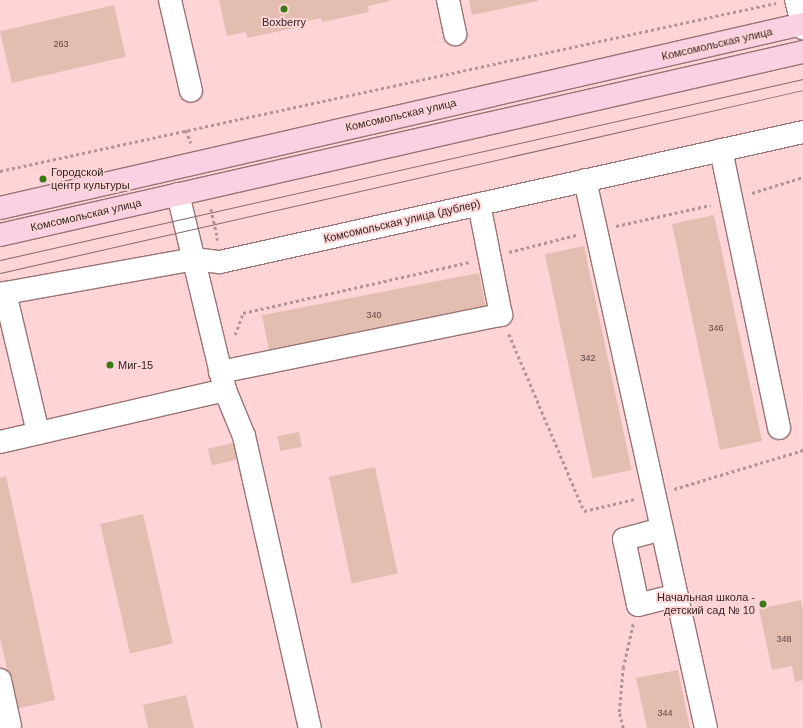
<!DOCTYPE html>
<html>
<head>
<meta charset="utf-8">
<style>
  body { margin:0 }
  #map { position:relative; width:803px; height:728px; overflow:hidden; background:#ffd4d7; font-family:Arial,sans-serif }
  div>[style] { position:absolute }
  .building>* { inset:0; background:#e4bdb1; transform-origin:0 0 }
  .path>* { height:2.5px; margin-top:-1.25px; transform-origin:0; background:repeating-linear-gradient(90deg,#b39395 0 3px,transparent 0 6px) }
  .roads { filter:drop-shadow(1px 0 #997375) drop-shadow(-1px 0 #997375) drop-shadow(0 1px #997375) drop-shadow(0 -1px #997375) }
  .minor>* { height:22px; margin:-11px; padding:0 11px; transform-origin:11px; border-radius:11px; background:#fff }
  .major>* { height:22px; margin:-11px; padding:0 11px; transform-origin:11px; border-radius:11px; background:#fad0e3 }
  .tram>* { height:1px; margin:-0.5px; padding:0 0.5px; transform-origin:0.5px; border-radius:0.5px; background:#866b6d }
  .dots>* { width:11px; height:11px; translate:-50% -50%; box-sizing:border-box; border:2px solid #ffd4d7; border-radius:50% }
  span { translate:-50% -50%; white-space:nowrap; text-align:center; line-height:1.15; -webkit-text-stroke:3.5px #ffd4d7; paint-order:stroke }
  .number-label { font-size:9px; color:#5c4644 }
  .number-label span { -webkit-text-stroke-width:0 }
  .poi-label { font-size:11px; color:#2e1f20 }
  .left { translate:0 -50%; text-align:left }
  .right { translate:-100% -50%; text-align:right }
  .street-label { font-size:11px; color:#2e1f20 }
</style>
</head>
<body>
<div id="map">
  <div class="building">
    <div style="clip-path:polygon(219px 0,390px 0,390px 1px,368px 6px,369px 12px,322px 22px,321px 18px,299px 23px,299px 27px,247px 38px,246px 32px,227px 36px)"></div>
    <div style="clip-path:polygon(469px 0,538px 0,538px 1px,472px 15px)"></div>
    <div style="left:114px;top:5px;width:53px;height:117px;rotate:77deg"></div>
    <div style="left:714px;top:215px;width:231px;height:43px;rotate:78deg"></div>
    <div style="left:584px;top:246px;width:229px;height:40px;rotate:78deg"></div>
    <div style="left:479px;top:273px;width:41px;height:221px;rotate:79deg"></div>
    <div style="left:299px;top:432px;width:15px;height:22px;rotate:79deg"></div>
    <div style="left:242px;top:441px;width:17px;height:35px;rotate:77deg"></div>
    <div style="left:375px;top:467px;width:109px;height:47px;rotate:78deg"></div>
    <div style="clip-path:polygon(6px 476px,55px 700px,16px 709px,0 638px,0 478px)"></div>
    <div style="left:143px;top:514px;width:133px;height:44px;rotate:77deg"></div>
    <div style="clip-path:polygon(801px 600px,803px 611px,803px 680px,795px 682px,792px 666px,772px 670px,759px 609px)"></div>
    <div style="clip-path:polygon(678px 670px,690px 728px,647px 728px,636px 678px)"></div>
    <div style="clip-path:polygon(186px 695px,194px 728px,148px 728px,143px 705px)"></div>
  </div>
  <div class="path">
    <div style="left:186px;top:130px;width:14px;rotate:69deg"></div>
    <div style="left:0;top:171px;width:794px;rotate:-12.22deg"></div>
    <div style="left:752px;top:193px;width:53px;rotate:-17.4deg"></div>
    <div style="left:211px;top:209px;width:31px;rotate:77deg"></div>
    <div style="left:218px;top:239px;width:2px;rotate:153deg"></div>
    <div style="left:616px;top:226px;width:97px;rotate:-12.5deg"></div>
    <div style="left:509px;top:252px;width:69px;rotate:-14.2deg"></div>
    <div style="left:509px;top:334px;width:192px;rotate:67deg"></div>
    <div style="left:584px;top:511px;width:52px;rotate:-13.2deg"></div>
    <div style="left:235px;top:335px;width:23px;rotate:-70deg"></div>
    <div style="left:243px;top:313px;width:232px;rotate:-12.7deg"></div>
    <div style="left:674px;top:489px;width:135px;rotate:-16.8deg"></div>
    <div style="left:623px;top:728px;width:16px;rotate:-104deg"></div>
    <div style="left:619px;top:712px;width:44px;rotate:-84.8deg"></div>
    <div style="left:623px;top:668px;width:45px;rotate:-77.2deg"></div>
  </div>
  <div class="roads">
    <div class="minor">
      <div style="left:170px;top:0;width:93px;rotate:77deg"></div>
      <div style="left:448px;top:0;width:35px;rotate:78deg"></div>
      <div style="left:796px;top:0;width:29px;rotate:76deg"></div>
      <div style="left:721px;top:150px;width:284px;rotate:78.2deg"></div>
      <div style="left:585px;top:180px;width:561px;rotate:77.55deg"></div>
      <div style="left:178px;top:194px;width:202px;rotate:76.5deg"></div>
      <div style="left:225px;top:390px;width:50px;rotate:67.6deg"></div>
      <div style="left:244px;top:436px;width:299px;rotate:77.3deg"></div>
      <div style="left:5px;top:293px;width:144px;rotate:76.7deg"></div>
      <div style="left:0;top:294px;width:197px;rotate:-10.2deg"></div>
      <div style="left:194px;top:259px;width:26px;rotate:7deg"></div>
      <div style="left:220px;top:262px;width:597px;rotate:-12.57deg"></div>
      <div style="left:220px;top:372px;width:287px;rotate:-11.5deg"></div>
      <div style="left:501px;top:315px;width:113px;rotate:-101.2deg"></div>
      <div style="left:0;top:442px;width:231px;rotate:-13deg"></div>
      <div style="left:662px;top:529px;width:39px;rotate:165deg"></div>
      <div style="left:624px;top:539px;width:67px;rotate:78deg"></div>
      <div style="left:638px;top:605px;width:40px;rotate:-14.4deg"></div>
      <div style="left:0;top:680px;width:47px;rotate:77.7deg"></div>
    </div>
    <div class="major">
      <div style="left:0;top:208px;width:824px;rotate:-12.91deg"></div>
      <div style="left:0;top:235px;width:824px;rotate:-12.84deg"></div>
    </div>
  </div>
  <div class="tram">
    <div style="left:0;top:260px;width:823px;rotate:-12.7deg"></div>
    <div style="left:0;top:273px;width:824px;rotate:-12.84deg"></div>
  </div>
  <div class="dots">
    <div style="left:284px;top:9px;background:#3a7915"></div>
    <div style="left:43px;top:179px;background:#3a7915"></div>
    <div style="left:110px;top:365px;background:#3a7915"></div>
    <div style="left:763px;top:604px;background:#3a7915"></div>
  </div>
  <div class="number-label">
    <span style="left:61px;top:44px">263</span>
    <span style="left:374px;top:315px">340</span>
    <span style="left:716px;top:328px">346</span>
    <span style="left:588px;top:358px">342</span>
    <span style="left:784px;top:639px">348</span>
    <span style="left:665px;top:713px">344</span>
  </div>
  <div class="poi-label">
    <span style="left:284px;top:22px">Boxberry</span>
    <span class="left" style="left:51px;top:179px">Городской<br>центр культуры</span>
    <span class="left" style="left:118px;top:365px">Миг-15</span>
    <span class="right" style="left:755px;top:604px">Начальная школа -<br>детский сад № 10</span>
  </div>
  <div class="street-label">
    <span style="left:717px;top:44px;rotate:-13deg">Комсомольская улица</span>
    <span style="left:401px;top:115px;rotate:-13deg">Комсомольская улица</span>
    <span style="left:86px;top:215px;rotate:-13deg">Комсомольская улица</span>
    <span style="left:402px;top:221px;rotate:-13deg">Комсомольская улица (дублер)</span>
  </div>
</div>
</body>
</html>
